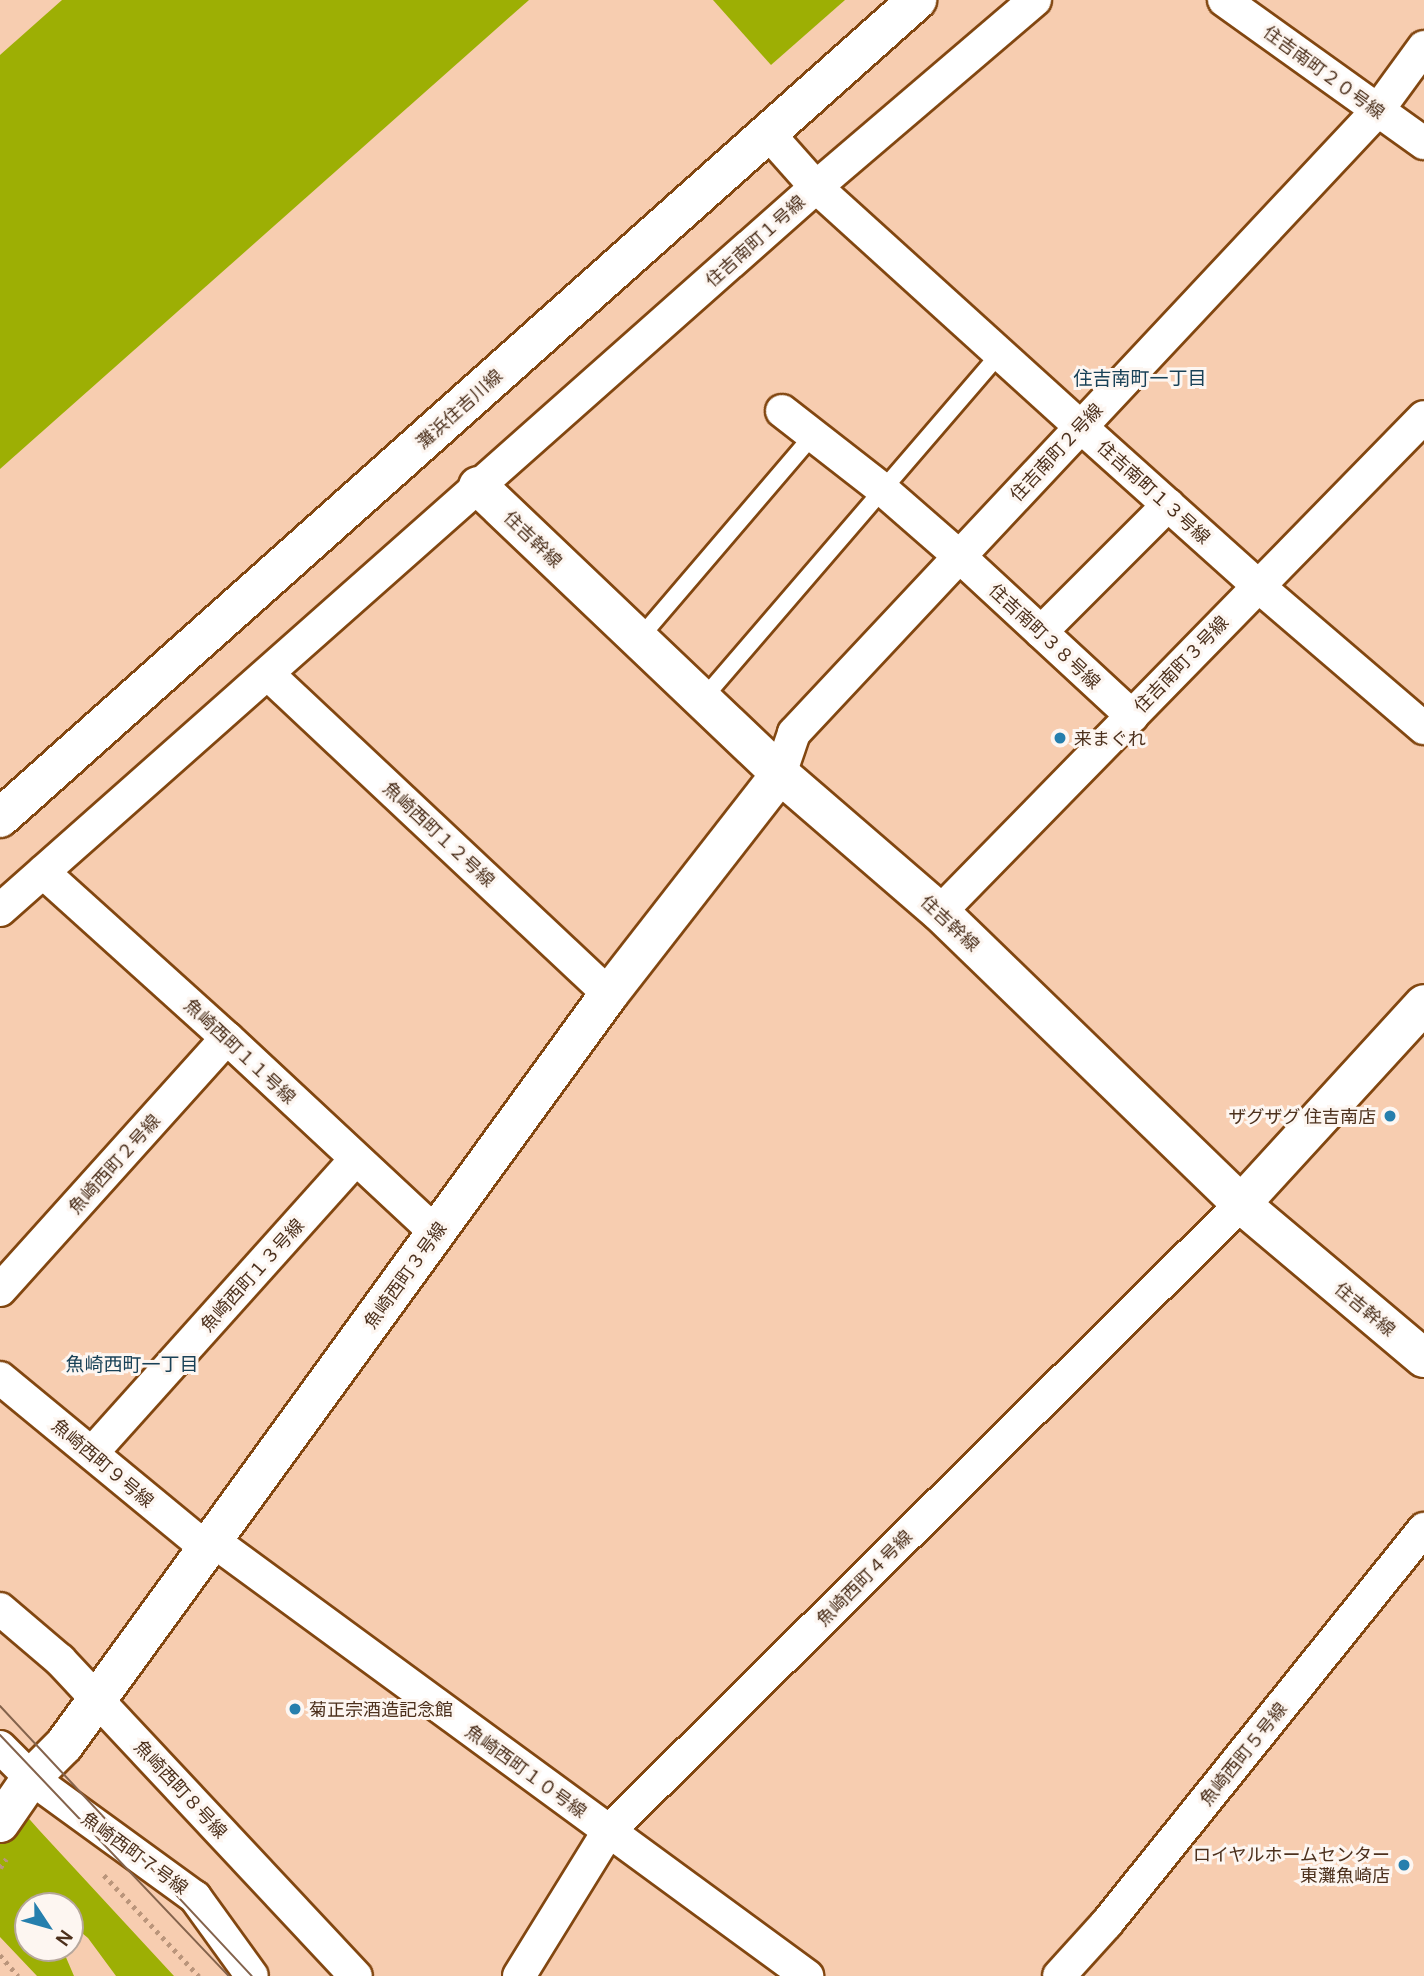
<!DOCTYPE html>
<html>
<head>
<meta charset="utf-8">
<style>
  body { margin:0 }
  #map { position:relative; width:1424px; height:1976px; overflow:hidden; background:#f7cdb0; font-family:Manrope,"Noto Sans JP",sans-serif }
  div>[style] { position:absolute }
  .water>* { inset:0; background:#9daf04 }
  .path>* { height:4.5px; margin-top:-2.25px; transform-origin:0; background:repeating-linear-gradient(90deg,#ba957b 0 3.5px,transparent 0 8.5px) }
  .roads { filter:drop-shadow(2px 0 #824711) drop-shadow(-2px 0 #824711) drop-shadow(0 2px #824711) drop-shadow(0 -2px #824711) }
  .service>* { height:16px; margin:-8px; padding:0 8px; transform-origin:8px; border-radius:8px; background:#fff }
  .minor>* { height:32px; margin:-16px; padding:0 16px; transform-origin:16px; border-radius:16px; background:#fff }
  .tertiary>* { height:38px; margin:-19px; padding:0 19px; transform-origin:19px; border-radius:19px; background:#fff }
  .tram>* { height:2px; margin:-1px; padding:0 1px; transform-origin:1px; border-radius:1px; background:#84634c }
  .dots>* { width:19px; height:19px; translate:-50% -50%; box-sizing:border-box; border:4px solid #fdf6f1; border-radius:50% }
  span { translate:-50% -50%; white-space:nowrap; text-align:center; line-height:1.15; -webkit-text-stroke:6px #fdf6f1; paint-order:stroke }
  .street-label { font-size:18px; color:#4c301c }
  .poi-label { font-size:18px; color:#4c301c }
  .left { translate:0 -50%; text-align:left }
  .right { translate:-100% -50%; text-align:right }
  .neighbourhood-label { font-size:19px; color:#184157 }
  .north { position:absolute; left:14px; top:1892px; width:70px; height:70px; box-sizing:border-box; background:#fdf6f1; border:2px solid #b6a79c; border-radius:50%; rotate:126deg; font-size:19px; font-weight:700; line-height:28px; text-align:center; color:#4c301c }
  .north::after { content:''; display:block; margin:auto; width:24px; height:32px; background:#267fad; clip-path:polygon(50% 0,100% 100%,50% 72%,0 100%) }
</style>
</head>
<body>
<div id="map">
  <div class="water">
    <div style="clip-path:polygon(62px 0,529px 0,0 469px,0 55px)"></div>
    <div style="clip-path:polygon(713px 0,845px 0,771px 65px)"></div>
    <div style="clip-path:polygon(0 1786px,39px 1830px,174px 1976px,116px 1976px,88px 1938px,70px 1923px,70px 1906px,28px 1906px,28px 1948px,62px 1948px,74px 1976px,37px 1976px,0 1937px)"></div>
  </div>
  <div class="path">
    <div style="left:0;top:1868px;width:11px;rotate:-56deg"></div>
    <div style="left:104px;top:1875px;width:139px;rotate:46.8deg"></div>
    <div style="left:0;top:1955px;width:28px;rotate:49deg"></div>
  </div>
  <div class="roads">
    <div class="service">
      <div style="left:638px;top:640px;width:270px;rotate:-49.5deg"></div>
      <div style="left:701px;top:701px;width:459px;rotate:-49.3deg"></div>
    </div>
    <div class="minor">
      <div style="left:1224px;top:0;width:246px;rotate:35.6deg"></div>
      <div style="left:768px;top:133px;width:72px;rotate:48.4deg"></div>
      <div style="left:816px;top:187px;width:356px;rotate:42.2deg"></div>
      <div style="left:1080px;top:426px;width:238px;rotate:41.9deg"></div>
      <div style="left:1257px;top:585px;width:220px;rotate:40.6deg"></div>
      <div style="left:782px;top:411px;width:125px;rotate:37.9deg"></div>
      <div style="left:881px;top:488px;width:103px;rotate:41.1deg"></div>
      <div style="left:959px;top:556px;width:236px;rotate:42.8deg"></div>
      <div style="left:1041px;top:632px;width:180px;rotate:-45deg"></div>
      <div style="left:268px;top:674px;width:468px;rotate:43.2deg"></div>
      <div style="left:780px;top:774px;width:43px;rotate:-71.1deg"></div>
      <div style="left:794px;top:733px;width:854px;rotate:-46.85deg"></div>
      <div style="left:1378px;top:110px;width:78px;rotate:-53.9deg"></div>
      <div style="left:43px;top:872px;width:248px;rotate:42.1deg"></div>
      <div style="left:227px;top:1038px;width:286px;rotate:43deg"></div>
      <div style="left:0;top:910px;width:1090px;rotate:-41.54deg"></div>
      <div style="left:816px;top:187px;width:288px;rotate:-40.5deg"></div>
      <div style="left:940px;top:912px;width:692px;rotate:-45.64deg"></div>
      <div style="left:0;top:1290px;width:339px;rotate:-48deg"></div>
      <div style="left:0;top:1378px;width:267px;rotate:39.5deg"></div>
      <div style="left:92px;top:1453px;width:394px;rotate:-48.1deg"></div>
      <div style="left:212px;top:1540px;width:738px;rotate:36.23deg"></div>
      <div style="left:0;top:1609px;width:79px;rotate:40.4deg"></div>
      <div style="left:60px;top:1660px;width:433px;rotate:46.9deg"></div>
      <div style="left:0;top:1747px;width:44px;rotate:45deg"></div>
      <div style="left:31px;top:1778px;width:203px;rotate:36deg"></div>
      <div style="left:195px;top:1897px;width:97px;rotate:54.2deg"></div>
      <div style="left:519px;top:1976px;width:169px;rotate:-58.3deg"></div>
      <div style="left:608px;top:1832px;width:892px;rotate:-44.77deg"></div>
      <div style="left:1059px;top:1976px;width:72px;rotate:-47.8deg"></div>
      <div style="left:1107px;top:1923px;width:506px;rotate:-51.18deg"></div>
    </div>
    <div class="tertiary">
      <div style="left:478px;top:486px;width:417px;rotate:43.6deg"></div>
      <div style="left:780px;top:774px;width:211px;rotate:40.8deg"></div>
      <div style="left:940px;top:912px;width:419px;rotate:44.1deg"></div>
      <div style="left:1241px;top:1204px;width:239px;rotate:40.1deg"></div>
      <div style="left:0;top:818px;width:1229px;rotate:-41.73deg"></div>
      <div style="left:1241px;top:1204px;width:271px;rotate:-47.5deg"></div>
      <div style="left:0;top:1823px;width:55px;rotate:-55.4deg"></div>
      <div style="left:31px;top:1778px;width:47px;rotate:-45deg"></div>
      <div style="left:64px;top:1745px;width:928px;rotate:-54.03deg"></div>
      <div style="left:609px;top:994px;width:279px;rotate:-52.1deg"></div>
    </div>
  </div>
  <div class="tram">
    <div style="left:0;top:1706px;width:369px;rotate:47deg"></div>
    <div style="left:0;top:1735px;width:332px;rotate:46.5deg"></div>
  </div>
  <div class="dots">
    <div style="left:1060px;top:738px;background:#267fad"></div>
    <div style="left:1390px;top:1116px;background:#267fad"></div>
    <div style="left:295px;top:1709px;background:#267fad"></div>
    <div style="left:1404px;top:1865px;background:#267fad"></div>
  </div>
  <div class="street-label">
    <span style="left:1324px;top:72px;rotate:36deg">住吉南町２０号線</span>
    <span style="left:755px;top:241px;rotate:-42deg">住吉南町１号線</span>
    <span style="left:459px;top:409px;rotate:-42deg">灘浜住吉川線</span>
    <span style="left:1056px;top:452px;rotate:-47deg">住吉南町２号線</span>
    <span style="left:1154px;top:492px;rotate:42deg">住吉南町１３号線</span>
    <span style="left:533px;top:539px;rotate:44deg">住吉幹線</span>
    <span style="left:1045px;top:636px;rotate:43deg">住吉南町３８号線</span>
    <span style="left:1181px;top:664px;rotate:-46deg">住吉南町３号線</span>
    <span style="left:439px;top:834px;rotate:43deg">魚崎西町１２号線</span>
    <span style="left:950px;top:923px;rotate:43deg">住吉幹線</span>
    <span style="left:240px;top:1051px;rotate:43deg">魚崎西町１１号線</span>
    <span style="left:114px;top:1164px;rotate:-48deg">魚崎西町２号線</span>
    <span style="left:252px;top:1275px;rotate:-48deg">魚崎西町１３号線</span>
    <span style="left:405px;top:1275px;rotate:-54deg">魚崎西町３号線</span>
    <span style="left:1365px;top:1309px;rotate:40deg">住吉幹線</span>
    <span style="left:103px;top:1463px;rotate:40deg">魚崎西町９号線</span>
    <span style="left:864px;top:1578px;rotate:-45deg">魚崎西町４号線</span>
    <span style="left:1243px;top:1754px;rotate:-51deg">魚崎西町５号線</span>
    <span style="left:526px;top:1771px;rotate:36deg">魚崎西町１０号線</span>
    <span style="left:181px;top:1789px;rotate:47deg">魚崎西町８号線</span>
    <span style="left:135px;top:1853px;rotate:36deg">魚崎西町７号線</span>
  </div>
  <div class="poi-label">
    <span class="left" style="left:1074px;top:738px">来まぐれ</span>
    <span class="right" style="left:1376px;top:1116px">ザグザグ 住吉南店</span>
    <span class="left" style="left:309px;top:1709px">菊正宗酒造記念館</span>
    <span class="right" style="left:1390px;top:1865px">ロイヤルホームセンター<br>東灘魚崎店</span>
  </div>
  <div class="neighbourhood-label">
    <span style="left:1140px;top:379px">住吉南町一丁目</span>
    <span style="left:132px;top:1365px">魚崎西町一丁目</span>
  </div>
  <div class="north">N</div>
</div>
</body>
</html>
